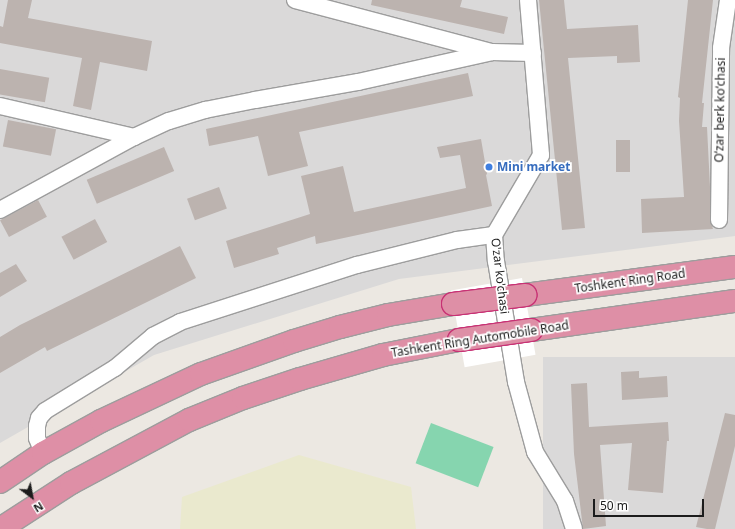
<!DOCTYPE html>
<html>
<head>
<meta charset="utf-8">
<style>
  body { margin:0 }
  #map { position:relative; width:735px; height:529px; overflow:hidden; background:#ece8e2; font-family:"Noto Sans",sans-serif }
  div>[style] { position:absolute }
  .residential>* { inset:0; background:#dad9d9; transform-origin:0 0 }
  .farmland>* { inset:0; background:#eae9ce }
  .pitch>* { inset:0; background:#86d5af; transform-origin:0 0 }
  .pier>* { inset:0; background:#fff; transform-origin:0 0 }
  .building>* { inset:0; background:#bcb3af; transform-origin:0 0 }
  .roads { filter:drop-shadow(1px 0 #9d9d9d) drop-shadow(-1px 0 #9d9d9d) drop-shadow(0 1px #9d9d9d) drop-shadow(0 -1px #9d9d9d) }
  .minor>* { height:16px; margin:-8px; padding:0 8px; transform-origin:8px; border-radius:8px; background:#fff }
  .highway>* { height:22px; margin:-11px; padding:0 11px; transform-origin:11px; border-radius:11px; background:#de8fa6 }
  .bridges { filter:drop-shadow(1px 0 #c73274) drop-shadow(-1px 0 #c73274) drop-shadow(0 1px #c73274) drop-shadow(0 -1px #c73274) }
  .highway-bridge>* { height:22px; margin:-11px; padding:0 11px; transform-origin:11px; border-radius:11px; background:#de8fa6 }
  .dots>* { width:11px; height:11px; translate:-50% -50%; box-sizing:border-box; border:2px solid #fff; border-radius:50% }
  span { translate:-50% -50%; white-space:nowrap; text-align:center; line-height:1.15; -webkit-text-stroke:3.5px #fff; paint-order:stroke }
  .street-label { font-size:12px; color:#1c1c1c }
  .shop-label { font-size:12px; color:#366cbe; font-weight:700 }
  .left { translate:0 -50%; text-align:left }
  .north { position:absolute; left:12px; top:477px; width:40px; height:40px; -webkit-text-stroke:3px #fff; paint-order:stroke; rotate:148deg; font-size:11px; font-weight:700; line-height:16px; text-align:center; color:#1c1c1c }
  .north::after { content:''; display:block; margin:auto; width:14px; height:18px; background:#1c1c1c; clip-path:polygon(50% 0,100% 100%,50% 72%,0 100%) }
  .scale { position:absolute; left:593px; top:499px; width:111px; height:18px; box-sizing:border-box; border:2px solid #1c1c1c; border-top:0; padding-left:5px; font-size:12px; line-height:14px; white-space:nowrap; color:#1c1c1c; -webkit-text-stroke:3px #fff; paint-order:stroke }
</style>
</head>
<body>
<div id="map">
  <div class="residential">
    <div style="clip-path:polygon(0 0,735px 0,735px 236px,399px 279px,154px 355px,0 443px)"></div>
    <div style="left:735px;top:357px;width:172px;height:192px;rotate:90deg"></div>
  </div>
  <div class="farmland">
    <div style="clip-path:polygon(299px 455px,411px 487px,416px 529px,180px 529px,182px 497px)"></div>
  </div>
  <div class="pitch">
    <div style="left:431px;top:423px;width:67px;height:43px;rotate:21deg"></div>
  </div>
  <div class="pier">
    <div style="left:522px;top:278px;width:78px;height:72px;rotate:80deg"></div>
  </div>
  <div class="building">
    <div style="clip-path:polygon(8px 0,32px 0,28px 18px,152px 41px,147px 71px,100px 62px,91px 110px,73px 106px,82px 58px,0 43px,0 26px,3px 27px)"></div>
    <div style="clip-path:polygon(372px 0,462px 0,460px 7px,508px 17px,504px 34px,371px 5px)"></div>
    <div style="clip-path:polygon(539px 0,564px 0,567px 29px,638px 25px,640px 62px,617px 63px,617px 56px,568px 58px,585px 228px,562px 230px)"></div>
    <div style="clip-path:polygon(688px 0,713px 0,702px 103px,704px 103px,702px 127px,707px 127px,710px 187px,710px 220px,713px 229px,642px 233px,641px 199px,684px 197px,679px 121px,680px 98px,678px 97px)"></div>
    <div style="left:0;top:69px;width:50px;height:25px;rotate:10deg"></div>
    <div style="clip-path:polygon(468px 73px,473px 96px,299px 132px,308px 166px,268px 176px,258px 136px,209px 146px,206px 129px)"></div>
    <div style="left:8px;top:120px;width:49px;height:27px;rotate:11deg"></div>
    <div style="clip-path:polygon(481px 139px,487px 174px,486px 175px,492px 206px,316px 244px,315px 236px,277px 248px,279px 254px,234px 268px,226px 241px,310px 214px,301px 176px,343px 166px,354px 212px,466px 188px,460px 155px,440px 158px,437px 147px)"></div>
    <div style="left:616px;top:140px;width:14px;height:32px"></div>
    <div style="left:164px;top:147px;width:26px;height:84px;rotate:67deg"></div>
    <div style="left:219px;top:187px;width:23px;height:34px;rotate:70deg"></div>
    <div style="left:38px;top:200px;width:19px;height:43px;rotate:62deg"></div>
    <div style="left:95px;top:219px;width:26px;height:38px;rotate:62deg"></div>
    <div style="clip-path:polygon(180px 246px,196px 278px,47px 351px,45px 347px,0 373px,0 337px,20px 325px)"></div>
    <div style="clip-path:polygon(16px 264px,27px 281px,0 297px,0 273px)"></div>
    <div style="clip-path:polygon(639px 371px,639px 378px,667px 376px,668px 397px,622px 400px,621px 372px)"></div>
    <div style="clip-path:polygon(587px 383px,589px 427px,668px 422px,669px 441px,667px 441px,663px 493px,628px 490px,632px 443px,600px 445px,606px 526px,583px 529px,574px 454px,571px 384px)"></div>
    <div style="clip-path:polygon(725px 413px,735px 415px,735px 446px,715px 529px,707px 529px,696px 527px)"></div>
  </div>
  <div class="roads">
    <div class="minor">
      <div style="left:295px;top:0;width:204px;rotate:14.8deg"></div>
      <div style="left:492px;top:52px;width:41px;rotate:1.4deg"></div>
      <div style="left:528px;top:0;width:156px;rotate:85.2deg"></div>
      <div style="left:541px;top:155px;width:93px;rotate:120.4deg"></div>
      <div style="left:494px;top:235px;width:26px;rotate:86deg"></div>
      <div style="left:496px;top:261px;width:123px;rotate:80.6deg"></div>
      <div style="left:516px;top:382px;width:73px;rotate:74.8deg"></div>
      <div style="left:535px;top:452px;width:57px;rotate:58.5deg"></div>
      <div style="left:565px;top:501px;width:29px;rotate:72deg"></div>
      <div style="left:0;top:106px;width:138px;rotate:13deg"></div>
      <div style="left:0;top:210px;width:153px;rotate:-28.6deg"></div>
      <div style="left:134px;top:137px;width:38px;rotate:-25deg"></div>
      <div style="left:169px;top:121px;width:38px;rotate:-17deg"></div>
      <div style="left:205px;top:110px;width:51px;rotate:-11.3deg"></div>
      <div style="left:255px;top:100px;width:105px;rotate:-9.9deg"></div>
      <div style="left:358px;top:82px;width:137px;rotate:-12.6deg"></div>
      <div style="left:719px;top:220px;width:172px;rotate:-89.3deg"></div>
      <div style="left:721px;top:48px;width:49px;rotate:-81.7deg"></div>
      <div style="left:43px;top:453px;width:16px;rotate:-112deg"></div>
      <div style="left:37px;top:438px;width:12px;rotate:-90deg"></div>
      <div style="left:37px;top:426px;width:8px;rotate:-76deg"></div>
      <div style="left:39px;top:418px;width:9px;rotate:-49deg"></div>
      <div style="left:45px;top:411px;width:82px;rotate:-31.6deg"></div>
      <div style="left:115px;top:368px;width:50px;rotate:-40.1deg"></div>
      <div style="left:153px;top:336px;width:30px;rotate:-27deg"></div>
      <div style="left:180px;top:322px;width:186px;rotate:-17.9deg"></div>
      <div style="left:357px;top:265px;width:103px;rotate:-14deg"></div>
      <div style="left:457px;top:240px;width:37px;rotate:-8deg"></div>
    </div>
    <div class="highway">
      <div style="left:525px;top:295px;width:212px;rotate:-7.6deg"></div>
      <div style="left:531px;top:330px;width:206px;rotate:-8.1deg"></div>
      <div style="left:0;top:482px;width:52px;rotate:-34deg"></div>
      <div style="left:43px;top:453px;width:66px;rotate:-28.9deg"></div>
      <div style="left:101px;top:421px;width:110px;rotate:-25.2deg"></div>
      <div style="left:201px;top:374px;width:99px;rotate:-19.5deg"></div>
      <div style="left:294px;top:341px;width:48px;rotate:-16.9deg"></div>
      <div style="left:340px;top:327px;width:49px;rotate:-14deg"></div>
      <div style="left:388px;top:315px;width:66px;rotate:-9.6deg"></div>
      <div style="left:0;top:529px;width:85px;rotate:-32.9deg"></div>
      <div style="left:71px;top:483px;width:134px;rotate:-28.1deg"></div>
      <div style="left:189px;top:420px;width:58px;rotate:-22.2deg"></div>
      <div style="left:243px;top:398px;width:60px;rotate:-18.4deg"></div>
      <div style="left:300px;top:379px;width:86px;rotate:-16.1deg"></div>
      <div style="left:383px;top:355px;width:77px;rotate:-11.2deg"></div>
    </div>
  </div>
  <div class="bridges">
    <div class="highway-bridge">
      <div style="left:453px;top:304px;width:73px;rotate:-7.1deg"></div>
      <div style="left:459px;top:340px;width:73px;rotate:-7.9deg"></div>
    </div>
  </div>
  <div class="dots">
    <div style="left:489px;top:167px;background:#3f7fe0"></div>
  </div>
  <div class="street-label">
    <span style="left:720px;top:110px;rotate:-89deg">Oʻzar berk koʻchasi</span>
    <span style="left:500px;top:276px;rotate:83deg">O'zar ko'chasi</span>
    <span style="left:630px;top:281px;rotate:-8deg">Toshkent Ring Road</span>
    <span style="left:480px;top:339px;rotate:-9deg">Tashkent Ring Automobile Road</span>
  </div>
  <div class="shop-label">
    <span class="left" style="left:497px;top:167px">Mini market</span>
  </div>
  <div class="north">N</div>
  <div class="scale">50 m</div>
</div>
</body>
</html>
